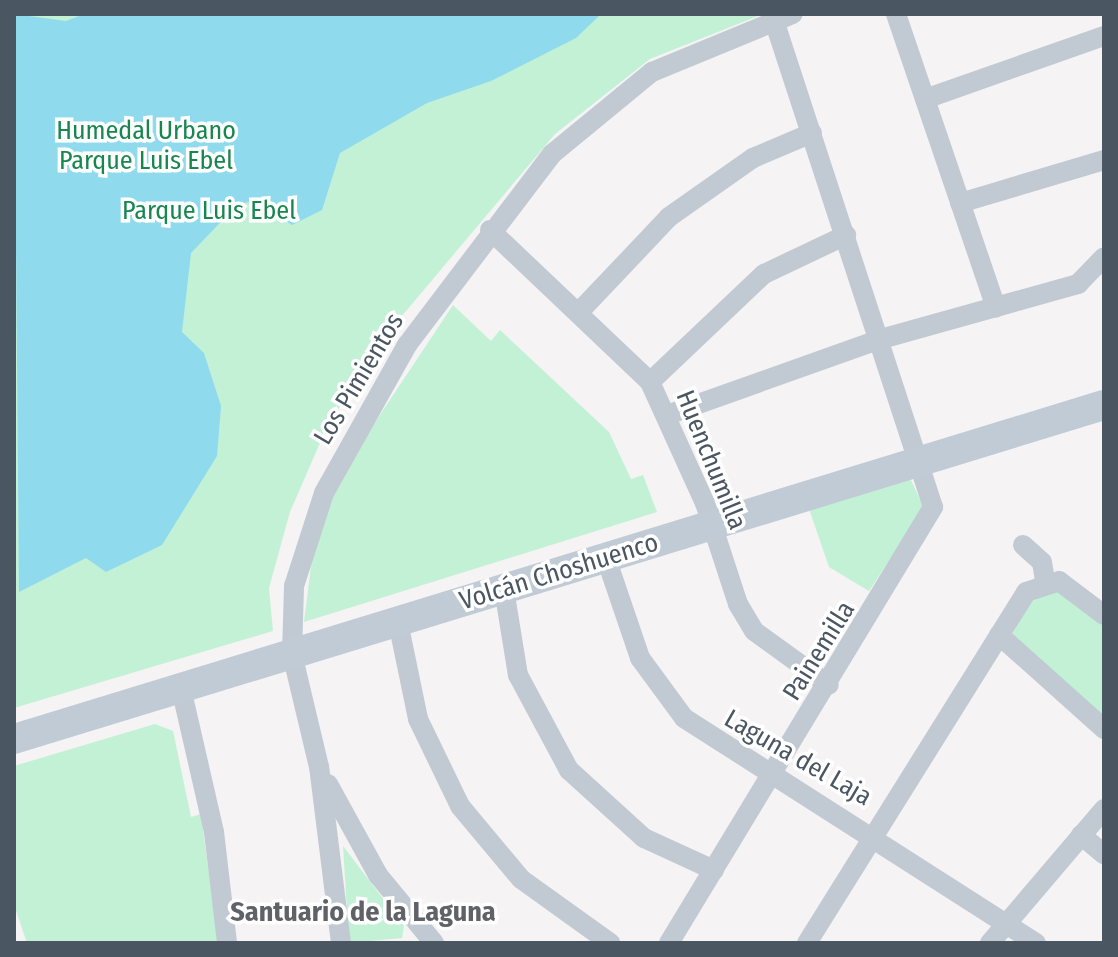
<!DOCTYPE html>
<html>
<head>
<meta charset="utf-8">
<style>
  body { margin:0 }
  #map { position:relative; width:1118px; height:957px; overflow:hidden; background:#f5f3f3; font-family:"Fira Sans Condensed",sans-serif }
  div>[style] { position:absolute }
  .green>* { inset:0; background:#c3f1d5 }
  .water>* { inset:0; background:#90daee }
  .street>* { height:20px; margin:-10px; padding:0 10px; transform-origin:10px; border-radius:10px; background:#c1cad2 }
  .secondary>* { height:30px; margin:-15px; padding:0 15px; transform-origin:15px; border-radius:15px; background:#c1cbd6 }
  span { translate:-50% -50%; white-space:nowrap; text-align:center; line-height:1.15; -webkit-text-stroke:7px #fff; paint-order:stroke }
  .park-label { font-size:26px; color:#17864f }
  .street-label { font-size:26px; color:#4a5661 }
  .neighbourhood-label { font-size:28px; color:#5f6368; font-weight:700 }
  .frame { position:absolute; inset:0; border:16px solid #4a5661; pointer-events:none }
</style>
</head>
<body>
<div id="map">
  <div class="green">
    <div style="clip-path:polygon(14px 14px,758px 14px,758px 16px,650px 59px,555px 134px,380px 342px,326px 429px,290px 512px,269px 588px,273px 631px,14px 708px)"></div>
    <div style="clip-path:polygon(453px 305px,491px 341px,500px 330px,609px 432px,631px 479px,643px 475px,657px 512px,304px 622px,313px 550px,344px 469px)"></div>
    <div style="clip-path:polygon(910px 478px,924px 508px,869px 591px,829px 567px,808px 506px)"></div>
    <div style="clip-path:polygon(1056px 586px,1104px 623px,1104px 722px,1010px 639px,1033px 593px)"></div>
    <div style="clip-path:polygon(155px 724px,173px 731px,191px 817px,201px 814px,218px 943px,27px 943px,14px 905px,14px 766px)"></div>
    <div style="clip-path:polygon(343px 846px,404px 926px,402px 938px,349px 943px)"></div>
  </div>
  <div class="water">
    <div style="clip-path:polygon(14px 14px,66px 21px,84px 14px,601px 14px,576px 38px,491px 81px,427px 103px,340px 153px,322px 210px,292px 225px,257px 202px,239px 203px,191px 253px,182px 332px,204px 353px,221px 406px,217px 456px,162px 545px,106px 572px,86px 558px,19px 592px)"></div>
  </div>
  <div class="street">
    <div style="left:896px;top:14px;width:310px;rotate:71.2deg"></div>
    <div style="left:925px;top:99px;width:190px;rotate:-19.4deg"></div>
    <div style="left:960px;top:203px;width:150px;rotate:-16.6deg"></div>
    <div style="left:490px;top:230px;width:221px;rotate:43.5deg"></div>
    <div style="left:650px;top:382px;width:133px;rotate:65.6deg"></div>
    <div style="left:705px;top:503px;width:106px;rotate:71.9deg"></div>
    <div style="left:738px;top:604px;width:31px;rotate:59deg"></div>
    <div style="left:754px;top:631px;width:92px;rotate:35.8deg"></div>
    <div style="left:579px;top:312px;width:131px;rotate:-46.5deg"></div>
    <div style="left:669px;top:217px;width:103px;rotate:-35.1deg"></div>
    <div style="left:753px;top:158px;width:64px;rotate:-23deg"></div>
    <div style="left:650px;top:382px;width:157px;rotate:-43.5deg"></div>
    <div style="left:764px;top:274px;width:91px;rotate:-25.4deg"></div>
    <div style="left:670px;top:414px;width:224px;rotate:-19.6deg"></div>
    <div style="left:881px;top:339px;width:205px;rotate:-15.6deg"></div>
    <div style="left:1078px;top:284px;width:37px;rotate:-46deg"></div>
    <div style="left:1023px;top:545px;width:25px;rotate:42deg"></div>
    <div style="left:1042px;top:562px;width:19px;rotate:81deg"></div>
    <div style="left:606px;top:558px;width:106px;rotate:71.2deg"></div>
    <div style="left:640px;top:658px;width:74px;rotate:53.7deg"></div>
    <div style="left:684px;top:718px;width:418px;rotate:32.6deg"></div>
    <div style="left:504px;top:589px;width:87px;rotate:80.8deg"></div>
    <div style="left:518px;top:675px;width:108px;rotate:61.8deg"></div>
    <div style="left:569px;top:770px;width:101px;rotate:42.2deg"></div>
    <div style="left:644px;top:838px;width:77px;rotate:24.6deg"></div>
    <div style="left:398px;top:622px;width:99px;rotate:78.3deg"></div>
    <div style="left:418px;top:719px;width:97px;rotate:64.2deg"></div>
    <div style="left:460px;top:806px;width:95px;rotate:50.1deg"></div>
    <div style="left:521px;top:879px;width:110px;rotate:35.7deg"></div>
    <div style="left:999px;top:635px;width:141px;rotate:41.8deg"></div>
    <div style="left:181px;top:688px;width:148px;rotate:77.1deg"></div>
    <div style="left:214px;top:832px;width:112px;rotate:83.3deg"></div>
    <div style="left:328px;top:784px;width:104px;rotate:61.2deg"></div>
    <div style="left:378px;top:875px;width:88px;rotate:50.5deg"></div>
    <div style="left:1081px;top:835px;width:30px;rotate:40deg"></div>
    <div style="left:341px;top:943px;width:177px;rotate:-97.1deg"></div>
    <div style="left:319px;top:767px;width:116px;rotate:-103.4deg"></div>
    <div style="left:292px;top:654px;width:68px;rotate:-88.3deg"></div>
    <div style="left:294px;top:586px;width:98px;rotate:-72.1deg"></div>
    <div style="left:324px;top:493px;width:170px;rotate:-60.7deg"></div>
    <div style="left:407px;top:345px;width:240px;rotate:-52.8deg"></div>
    <div style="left:552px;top:154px;width:129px;rotate:-39.4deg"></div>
    <div style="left:652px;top:72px;width:152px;rotate:-22.4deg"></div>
    <div style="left:669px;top:943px;width:510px;rotate:-58.8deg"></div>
    <div style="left:933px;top:507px;width:519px;rotate:-108.09deg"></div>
    <div style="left:807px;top:943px;width:414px;rotate:-58deg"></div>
    <div style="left:1026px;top:592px;width:35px;rotate:-18deg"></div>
    <div style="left:1059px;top:581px;width:56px;rotate:37.1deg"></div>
    <div style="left:990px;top:943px;width:176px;rotate:-49.6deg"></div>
  </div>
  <div class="secondary">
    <div style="left:14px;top:739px;width:1140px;rotate:-17.04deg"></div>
  </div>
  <div class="park-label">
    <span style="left:146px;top:146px">Humedal Urbano<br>Parque Luis Ebel</span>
    <span style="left:209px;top:211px">Parque Luis Ebel</span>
  </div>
  <div class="street-label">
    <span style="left:359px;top:379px;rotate:-59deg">Los Pimientos</span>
    <span style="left:711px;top:460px;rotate:68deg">Huenchumilla</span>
    <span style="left:559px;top:572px;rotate:-17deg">Volcán Choshuenco</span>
    <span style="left:819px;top:651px;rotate:-58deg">Painemilla</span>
    <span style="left:798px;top:758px;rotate:30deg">Laguna del Laja</span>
  </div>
  <div class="neighbourhood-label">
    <span style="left:363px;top:912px">Santuario de la Laguna</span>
  </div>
  <div class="frame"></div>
</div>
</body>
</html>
